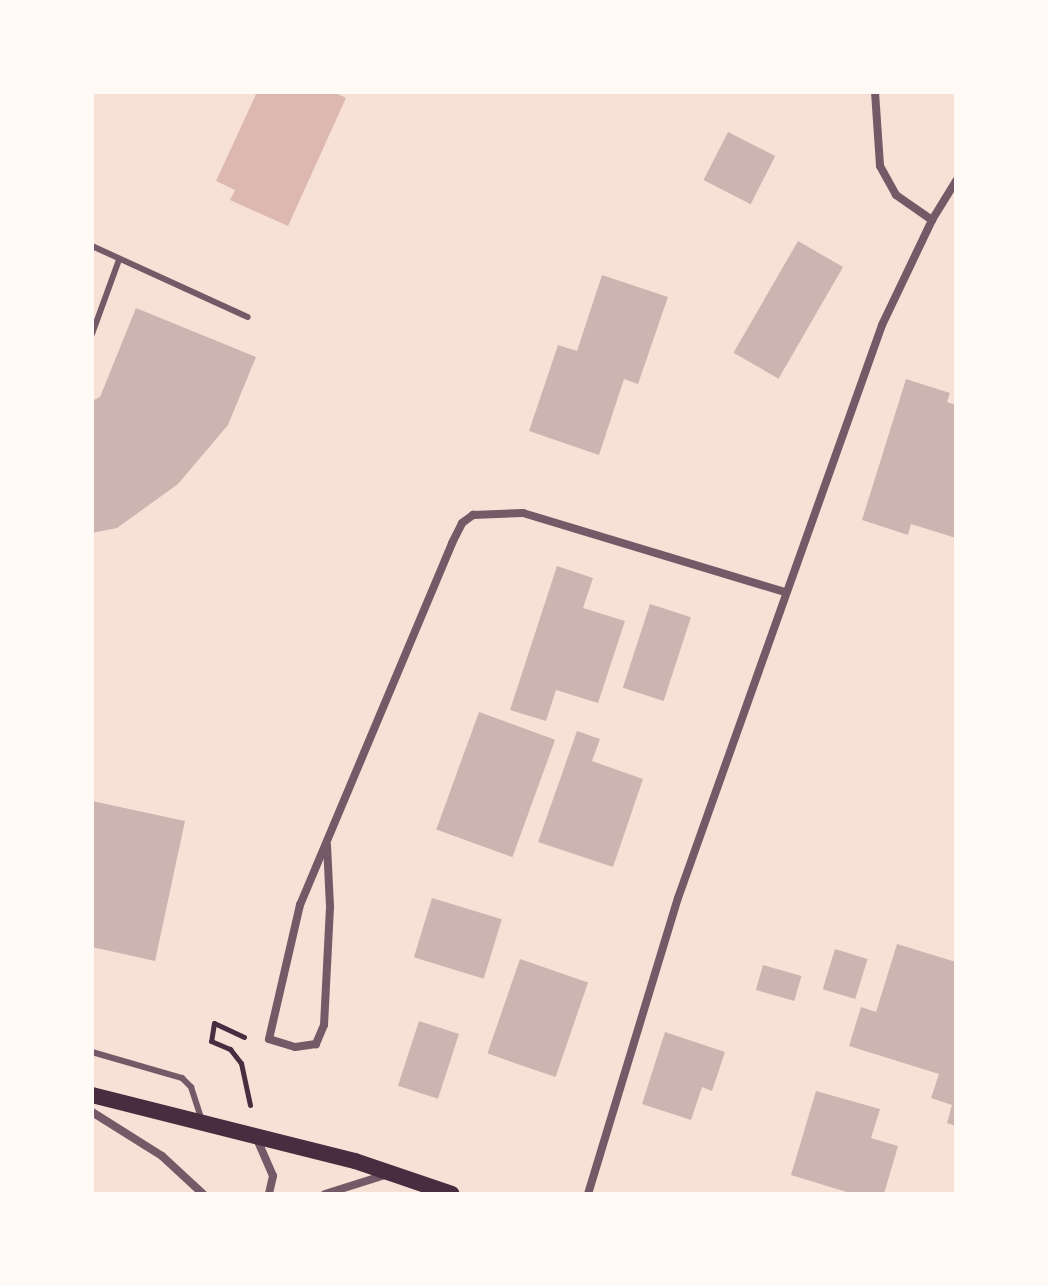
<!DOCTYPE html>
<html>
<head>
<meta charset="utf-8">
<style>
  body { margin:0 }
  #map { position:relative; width:1048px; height:1286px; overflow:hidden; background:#f7e1d7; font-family:Cabin,sans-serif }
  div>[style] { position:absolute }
  .water>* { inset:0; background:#dcb8b0 }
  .building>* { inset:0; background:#ccb4b1; transform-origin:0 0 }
  .path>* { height:5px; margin:-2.5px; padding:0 2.5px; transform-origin:2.5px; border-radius:2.5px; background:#4a2c40 }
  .service>* { height:6px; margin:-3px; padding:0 3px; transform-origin:3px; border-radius:3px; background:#755966 }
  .minor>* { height:8px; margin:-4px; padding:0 4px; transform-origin:4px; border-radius:4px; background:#755966 }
  .secondary>* { height:16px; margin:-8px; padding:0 8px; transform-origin:8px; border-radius:8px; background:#4a2c40 }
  span { translate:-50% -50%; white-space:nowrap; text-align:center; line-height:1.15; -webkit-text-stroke:6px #fffaf5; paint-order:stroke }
  .frame { position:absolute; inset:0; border:94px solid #fffaf5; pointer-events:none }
</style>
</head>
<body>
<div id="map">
  <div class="water">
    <div style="clip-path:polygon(257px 92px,334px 92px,346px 98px,288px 226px,230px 200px,235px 190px,216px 181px)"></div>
  </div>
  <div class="building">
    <div style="left:728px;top:132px;width:53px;height:54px;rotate:27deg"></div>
    <div style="left:798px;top:241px;width:52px;height:129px;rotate:30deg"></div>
    <div style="clip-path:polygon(602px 275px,668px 297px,638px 384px,624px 379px,599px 455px,529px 431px,558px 345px,577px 351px)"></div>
    <div style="clip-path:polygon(136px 308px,256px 357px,228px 425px,178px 484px,117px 528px,92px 533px,92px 401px,100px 397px)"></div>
    <div style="clip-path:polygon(906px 379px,950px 393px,947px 402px,956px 405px,956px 538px,911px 524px,908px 535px,862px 520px)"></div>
    <div style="clip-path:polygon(557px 566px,593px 578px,583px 608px,625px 621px,598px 703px,556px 690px,546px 721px,510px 710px)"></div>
    <div style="left:650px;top:604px;width:43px;height:88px;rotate:18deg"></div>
    <div style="left:479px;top:712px;width:81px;height:125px;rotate:20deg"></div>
    <div style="clip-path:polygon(577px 731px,600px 739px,592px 761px,643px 779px,613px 867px,538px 842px)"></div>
    <div style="clip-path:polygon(92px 801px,185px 821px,155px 961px,92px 947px)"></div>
    <div style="left:432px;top:898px;width:73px;height:62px;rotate:17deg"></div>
    <div style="clip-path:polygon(897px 944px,956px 962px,956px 1126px,947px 1123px,952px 1105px,931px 1098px,939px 1074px,849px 1046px,861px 1007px,876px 1012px)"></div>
    <div style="left:835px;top:949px;width:34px;height:42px;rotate:17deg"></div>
    <div style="left:520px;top:959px;width:72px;height:100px;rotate:19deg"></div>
    <div style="left:763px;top:965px;width:40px;height:26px;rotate:16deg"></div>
    <div style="left:419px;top:1021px;width:42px;height:68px;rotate:18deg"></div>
    <div style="clip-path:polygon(665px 1032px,725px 1052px,712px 1091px,702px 1087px,691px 1120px,642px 1104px)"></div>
    <div style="clip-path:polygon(816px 1091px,880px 1109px,871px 1138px,898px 1146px,884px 1194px,853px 1194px,791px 1175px)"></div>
  </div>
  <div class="path">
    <div style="left:244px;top:1037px;width:33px;rotate:-155deg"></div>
    <div style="left:214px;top:1023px;width:18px;rotate:99deg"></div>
    <div style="left:211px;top:1041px;width:21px;rotate:23deg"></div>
    <div style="left:230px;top:1049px;width:18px;rotate:52deg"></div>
    <div style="left:241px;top:1063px;width:43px;rotate:77.9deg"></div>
  </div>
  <div class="service">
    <div style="left:92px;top:246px;width:171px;rotate:24.5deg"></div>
    <div style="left:92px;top:334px;width:79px;rotate:-70deg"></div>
    <div style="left:92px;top:1052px;width:94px;rotate:16.1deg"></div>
    <div style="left:182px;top:1078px;width:13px;rotate:45deg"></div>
    <div style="left:191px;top:1087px;width:35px;rotate:72deg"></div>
  </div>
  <div class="minor">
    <div style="left:875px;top:92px;width:74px;rotate:86.1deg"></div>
    <div style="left:880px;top:166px;width:33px;rotate:61deg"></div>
    <div style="left:896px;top:195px;width:44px;rotate:34.8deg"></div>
    <div style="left:327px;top:845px;width:62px;rotate:87.2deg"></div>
    <div style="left:330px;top:907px;width:118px;rotate:92.9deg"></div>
    <div style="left:324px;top:1025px;width:21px;rotate:113deg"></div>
    <div style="left:316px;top:1044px;width:21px;rotate:172deg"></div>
    <div style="left:295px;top:1047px;width:27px;rotate:-163deg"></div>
    <div style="left:269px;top:1039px;width:138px;rotate:-77deg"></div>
    <div style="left:300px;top:905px;width:393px;rotate:-67.2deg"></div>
    <div style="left:452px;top:543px;width:22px;rotate:-63deg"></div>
    <div style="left:462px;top:523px;width:14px;rotate:-36deg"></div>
    <div style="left:473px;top:515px;width:50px;rotate:-2.3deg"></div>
    <div style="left:523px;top:513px;width:274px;rotate:16.8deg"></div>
    <div style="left:92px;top:1112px;width:83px;rotate:32.2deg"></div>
    <div style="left:162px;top:1156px;width:56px;rotate:42.8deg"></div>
    <div style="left:257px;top:1139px;width:40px;rotate:66.6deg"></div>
    <div style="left:273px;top:1176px;width:18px;rotate:103deg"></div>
    <div style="left:325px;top:1194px;width:63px;rotate:-17.6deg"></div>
    <div style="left:588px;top:1194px;width:309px;rotate:-73.1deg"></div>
    <div style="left:678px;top:898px;width:608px;rotate:-70.4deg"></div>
    <div style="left:882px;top:325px;width:116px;rotate:-64.5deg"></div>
    <div style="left:932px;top:220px;width:46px;rotate:-58.4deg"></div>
  </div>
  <div class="secondary">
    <div style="left:92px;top:1095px;width:271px;rotate:14.1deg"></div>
    <div style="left:355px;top:1161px;width:102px;rotate:18.8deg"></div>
  </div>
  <div class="frame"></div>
</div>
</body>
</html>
